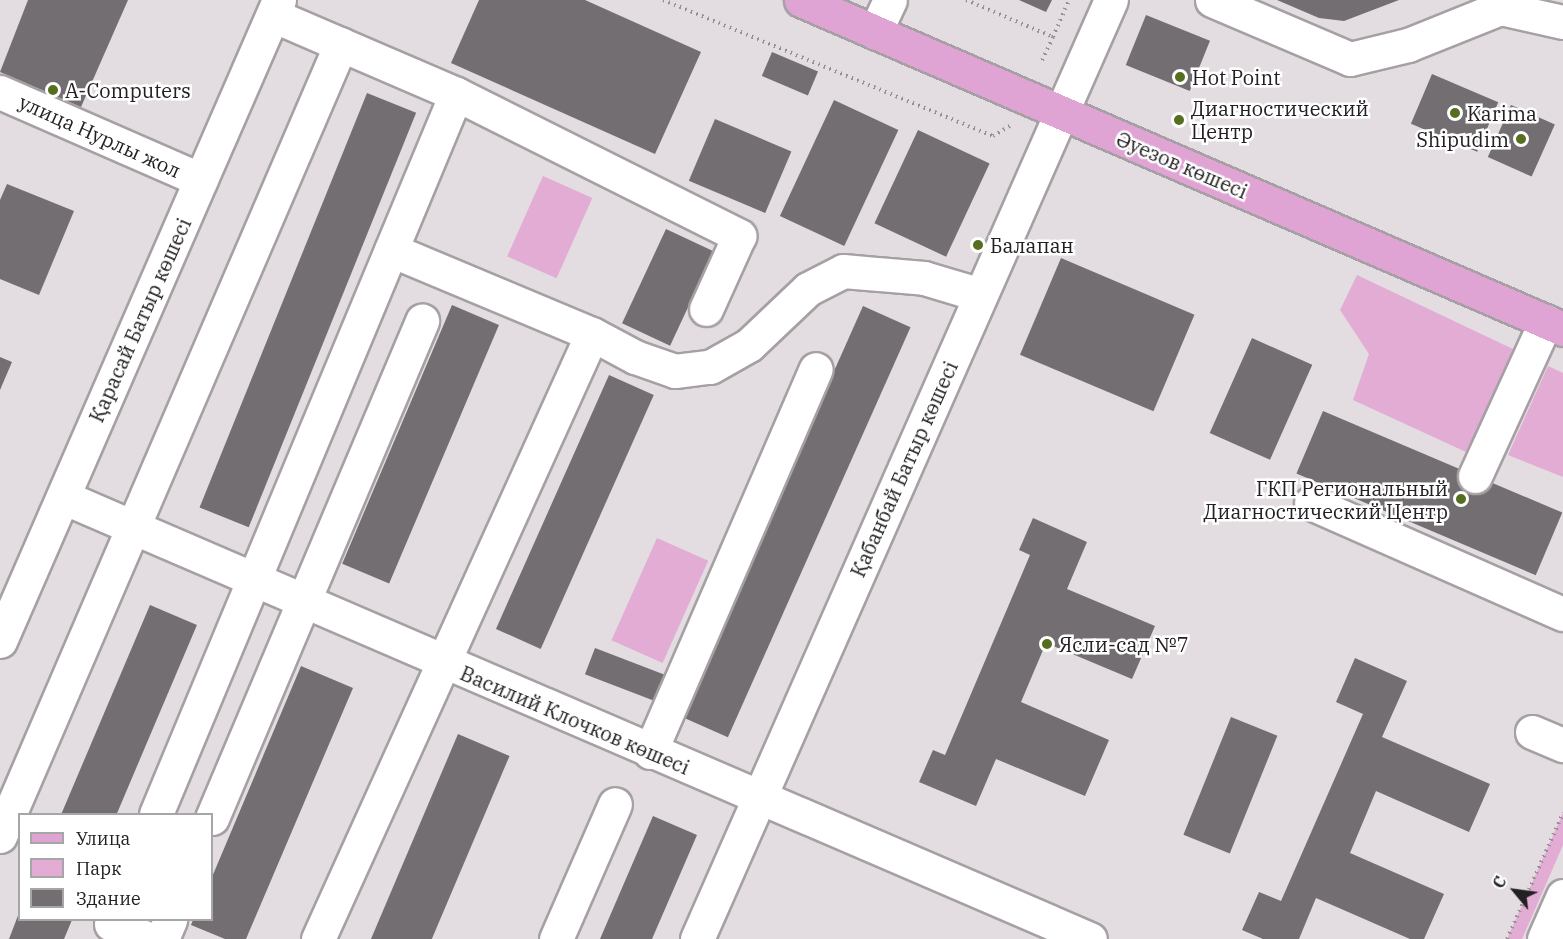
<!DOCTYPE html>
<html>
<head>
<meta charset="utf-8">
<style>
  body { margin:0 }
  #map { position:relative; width:1563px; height:939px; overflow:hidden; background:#e3dde1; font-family:"IBM Plex Serif",serif }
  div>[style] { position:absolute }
  .green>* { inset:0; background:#e2acd4; transform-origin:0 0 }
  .building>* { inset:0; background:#736e72; transform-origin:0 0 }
  .path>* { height:4px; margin-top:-2px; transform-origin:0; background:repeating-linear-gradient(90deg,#938f92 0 1.5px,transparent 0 6px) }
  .roads { filter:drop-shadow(2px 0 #a6a0a4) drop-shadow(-2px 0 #a6a0a4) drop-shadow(0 2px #a6a0a4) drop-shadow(0 -2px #a6a0a4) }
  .minor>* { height:33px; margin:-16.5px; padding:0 16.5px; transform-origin:16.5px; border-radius:16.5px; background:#fff }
  .major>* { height:33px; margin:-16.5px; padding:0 16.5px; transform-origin:16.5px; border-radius:16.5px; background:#e0a4d4 }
  .dots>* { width:16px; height:16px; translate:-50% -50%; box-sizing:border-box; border:3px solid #fff; border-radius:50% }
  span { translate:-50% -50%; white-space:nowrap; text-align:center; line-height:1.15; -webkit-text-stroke:5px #fff; paint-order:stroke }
  .poi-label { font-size:20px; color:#222022 }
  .left { translate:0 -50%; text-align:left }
  .right { translate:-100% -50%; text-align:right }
  .street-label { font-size:20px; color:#222022 }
  .legend { position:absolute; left:18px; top:813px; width:195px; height:108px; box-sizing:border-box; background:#fff; border:2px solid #a7a6a7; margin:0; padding:8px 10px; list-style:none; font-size:18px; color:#222022 }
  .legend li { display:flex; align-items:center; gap:12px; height:30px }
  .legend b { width:30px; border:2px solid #a7a6a7 }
  .north { position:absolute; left:1485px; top:861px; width:60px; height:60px; -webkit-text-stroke:4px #fff; paint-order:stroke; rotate:299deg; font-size:16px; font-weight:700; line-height:24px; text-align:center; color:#222022 }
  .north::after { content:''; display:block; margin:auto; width:21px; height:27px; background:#222022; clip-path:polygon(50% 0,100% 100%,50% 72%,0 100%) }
</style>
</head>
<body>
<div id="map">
  <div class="green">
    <div style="left:543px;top:176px;width:54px;height:88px;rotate:24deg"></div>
    <div style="clip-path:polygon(1357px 275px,1515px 350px,1466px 452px,1353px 400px,1369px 354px,1340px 310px)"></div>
    <div style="clip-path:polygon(1548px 366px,1563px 373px,1563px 477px,1508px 455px)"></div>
    <div style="left:657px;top:538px;width:56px;height:112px;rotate:24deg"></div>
    <div style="clip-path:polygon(1563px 813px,1563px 845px,1522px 939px,1507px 939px)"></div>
  </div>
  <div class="building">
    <div style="clip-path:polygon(28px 0,128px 0,81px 107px,0 72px)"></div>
    <div style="clip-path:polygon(479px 0,585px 0,701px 52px,655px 154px,451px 63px)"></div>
    <div style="clip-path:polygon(1019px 0,1052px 0,1046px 12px)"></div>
    <div style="clip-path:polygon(1277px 0,1399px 0,1344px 21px,1319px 18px)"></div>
    <div style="left:1146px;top:15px;width:69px;height:54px;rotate:22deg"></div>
    <div style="left:772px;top:52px;width:50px;height:26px;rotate:23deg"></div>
    <div style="left:1432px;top:74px;width:72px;height:54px;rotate:23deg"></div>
    <div style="left:367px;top:93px;width:53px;height:447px;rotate:22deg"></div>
    <div style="left:834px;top:100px;width:71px;height:128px;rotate:25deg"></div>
    <div style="left:1511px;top:105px;width:48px;height:57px;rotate:24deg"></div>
    <div style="left:715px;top:119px;width:83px;height:67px;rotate:23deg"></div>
    <div style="left:918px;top:130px;width:79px;height:103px;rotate:25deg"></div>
    <div style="clip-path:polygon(7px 184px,74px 211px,39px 295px,0 279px,0 200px)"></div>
    <div style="left:666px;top:229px;width:53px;height:104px;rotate:25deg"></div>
    <div style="left:1061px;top:258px;width:145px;height:105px;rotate:23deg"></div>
    <div style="left:452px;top:305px;width:51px;height:281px;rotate:23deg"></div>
    <div style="left:863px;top:306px;width:52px;height:449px;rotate:24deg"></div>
    <div style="left:1252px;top:338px;width:66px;height:104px;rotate:24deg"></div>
    <div style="clip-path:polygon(0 357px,12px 362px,0 390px)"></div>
    <div style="left:609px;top:375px;width:49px;height:278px;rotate:24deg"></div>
    <div style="left:1323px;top:411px;width:260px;height:68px;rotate:23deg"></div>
    <div style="clip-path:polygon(1033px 518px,1087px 542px,1067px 589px,1155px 626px,1132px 679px,1046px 643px,1021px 702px,1109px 740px,1085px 796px,996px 759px,976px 806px,919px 782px,933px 750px,945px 755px,1030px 555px,1019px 550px)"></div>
    <div style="left:150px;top:605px;width:51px;height:227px;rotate:23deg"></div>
    <div style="left:595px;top:648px;width:74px;height:28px;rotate:21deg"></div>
    <div style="clip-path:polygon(1355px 658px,1407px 681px,1382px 737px,1490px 784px,1469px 832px,1376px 791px,1350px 853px,1444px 894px,1424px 939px,1410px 939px,1316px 898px,1299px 939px,1263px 939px,1242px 930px,1259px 892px,1281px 901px,1363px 714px,1336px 702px)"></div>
    <div style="clip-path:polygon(301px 666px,353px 688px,246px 939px,225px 939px,191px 925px,193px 920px,212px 920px,212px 877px)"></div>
    <div style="left:1231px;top:717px;width:50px;height:127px;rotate:22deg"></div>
    <div style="left:458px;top:734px;width:56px;height:223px;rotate:23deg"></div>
    <div style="clip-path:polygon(653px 816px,697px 835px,678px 879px,652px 939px,600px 939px)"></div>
    <div style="clip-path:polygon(19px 913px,20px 920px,72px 920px,64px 939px,9px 939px)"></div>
  </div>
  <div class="path">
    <div style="left:663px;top:0;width:357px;rotate:22.4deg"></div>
    <div style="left:993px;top:136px;width:23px;rotate:-31deg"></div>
    <div style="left:966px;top:0;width:95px;rotate:23deg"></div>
    <div style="left:1053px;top:37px;width:29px;rotate:115deg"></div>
    <div style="left:1053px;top:37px;width:40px;rotate:-66.6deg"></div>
    <div style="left:1507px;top:939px;width:138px;rotate:-66deg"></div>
  </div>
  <div class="roads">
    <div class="minor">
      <div style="left:1212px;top:0;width:150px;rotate:23.1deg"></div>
      <div style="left:1350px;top:59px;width:60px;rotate:-13.6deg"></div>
      <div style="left:1408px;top:45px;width:99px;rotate:-21.9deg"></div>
      <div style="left:1500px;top:8px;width:65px;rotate:12.5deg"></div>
      <div style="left:875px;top:32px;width:35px;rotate:-65deg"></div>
      <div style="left:0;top:92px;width:219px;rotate:23.6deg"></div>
      <div style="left:456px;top:94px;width:317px;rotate:26.6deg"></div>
      <div style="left:739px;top:236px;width:80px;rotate:114.3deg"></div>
      <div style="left:391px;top:250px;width:218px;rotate:22.7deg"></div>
      <div style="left:592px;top:334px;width:49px;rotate:28.1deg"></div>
      <div style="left:635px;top:357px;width:42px;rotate:19.3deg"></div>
      <div style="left:675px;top:371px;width:35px;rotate:-7deg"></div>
      <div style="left:710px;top:367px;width:45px;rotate:-29.4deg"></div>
      <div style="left:749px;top:345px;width:81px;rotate:-43.5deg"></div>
      <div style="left:808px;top:289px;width:39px;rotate:-27deg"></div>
      <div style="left:843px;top:271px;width:81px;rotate:4.9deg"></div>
      <div style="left:924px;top:278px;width:59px;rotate:16.6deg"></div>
      <div style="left:1475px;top:476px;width:170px;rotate:-65.4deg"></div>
      <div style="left:63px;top:497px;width:1118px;rotate:23.29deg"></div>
      <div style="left:1311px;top:503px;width:275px;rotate:23.8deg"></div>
      <div style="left:0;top:641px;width:699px;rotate:-66.48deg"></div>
      <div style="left:1532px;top:732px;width:34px;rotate:23deg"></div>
      <div style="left:650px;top:752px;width:417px;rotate:-66.6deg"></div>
      <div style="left:156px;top:814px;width:780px;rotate:-67.38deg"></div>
      <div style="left:456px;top:94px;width:199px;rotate:-156.7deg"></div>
      <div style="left:212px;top:818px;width:540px;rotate:-67.09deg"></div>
      <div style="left:0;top:836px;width:862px;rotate:-66.71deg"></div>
      <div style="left:111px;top:924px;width:41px;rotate:21.5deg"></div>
      <div style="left:162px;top:939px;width:21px;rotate:-67deg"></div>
      <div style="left:318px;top:939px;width:664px;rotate:-65.63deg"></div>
      <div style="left:556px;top:939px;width:147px;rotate:-66.4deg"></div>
      <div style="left:697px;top:939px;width:1026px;rotate:-66.21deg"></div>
      <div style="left:1544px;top:939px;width:47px;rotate:-66.2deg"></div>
    </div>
    <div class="major">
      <div style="left:801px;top:0;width:830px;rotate:23.35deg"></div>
    </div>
  </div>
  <div class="dots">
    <div style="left:1180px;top:77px;background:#556e20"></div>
    <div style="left:53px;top:90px;background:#556e20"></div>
    <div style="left:1455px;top:113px;background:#556e20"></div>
    <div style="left:1179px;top:120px;background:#556e20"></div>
    <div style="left:1521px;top:139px;background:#556e20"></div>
    <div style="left:978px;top:245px;background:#556e20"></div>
    <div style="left:1461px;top:499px;background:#556e20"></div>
    <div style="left:1047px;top:644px;background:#556e20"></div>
  </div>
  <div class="poi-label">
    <span class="left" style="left:1192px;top:77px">Hot Point</span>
    <span class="left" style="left:65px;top:90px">A-Computers</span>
    <span class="left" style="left:1191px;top:120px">Диагностический<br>Центр</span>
    <span class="left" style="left:1467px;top:113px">Karima</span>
    <span class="right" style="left:1509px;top:139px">Shipudim</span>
    <span class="left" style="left:990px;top:245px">Балапан</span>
    <span class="right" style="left:1448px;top:500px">ГКП Региональный<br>Диагностический Центр</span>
    <span class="left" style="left:1059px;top:644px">Ясли-сад №7</span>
  </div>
  <div class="street-label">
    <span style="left:100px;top:136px;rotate:24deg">улица Нурлы жол</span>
    <span style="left:1182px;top:165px;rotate:23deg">Әуезов көшесі</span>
    <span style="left:140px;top:320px;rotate:-66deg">Қарасай Батыр көшесі</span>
    <span style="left:904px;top:469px;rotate:-66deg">Қабанбай Батыр көшесі</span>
    <span style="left:575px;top:720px;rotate:23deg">Василий Клочков көшесі</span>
  </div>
  <ul class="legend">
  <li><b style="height:8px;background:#e0a4d4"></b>Улица</li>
  <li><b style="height:16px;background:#e2acd4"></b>Парк</li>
  <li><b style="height:16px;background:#736e72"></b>Здание</li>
  </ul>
  <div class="north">С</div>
</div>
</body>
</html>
